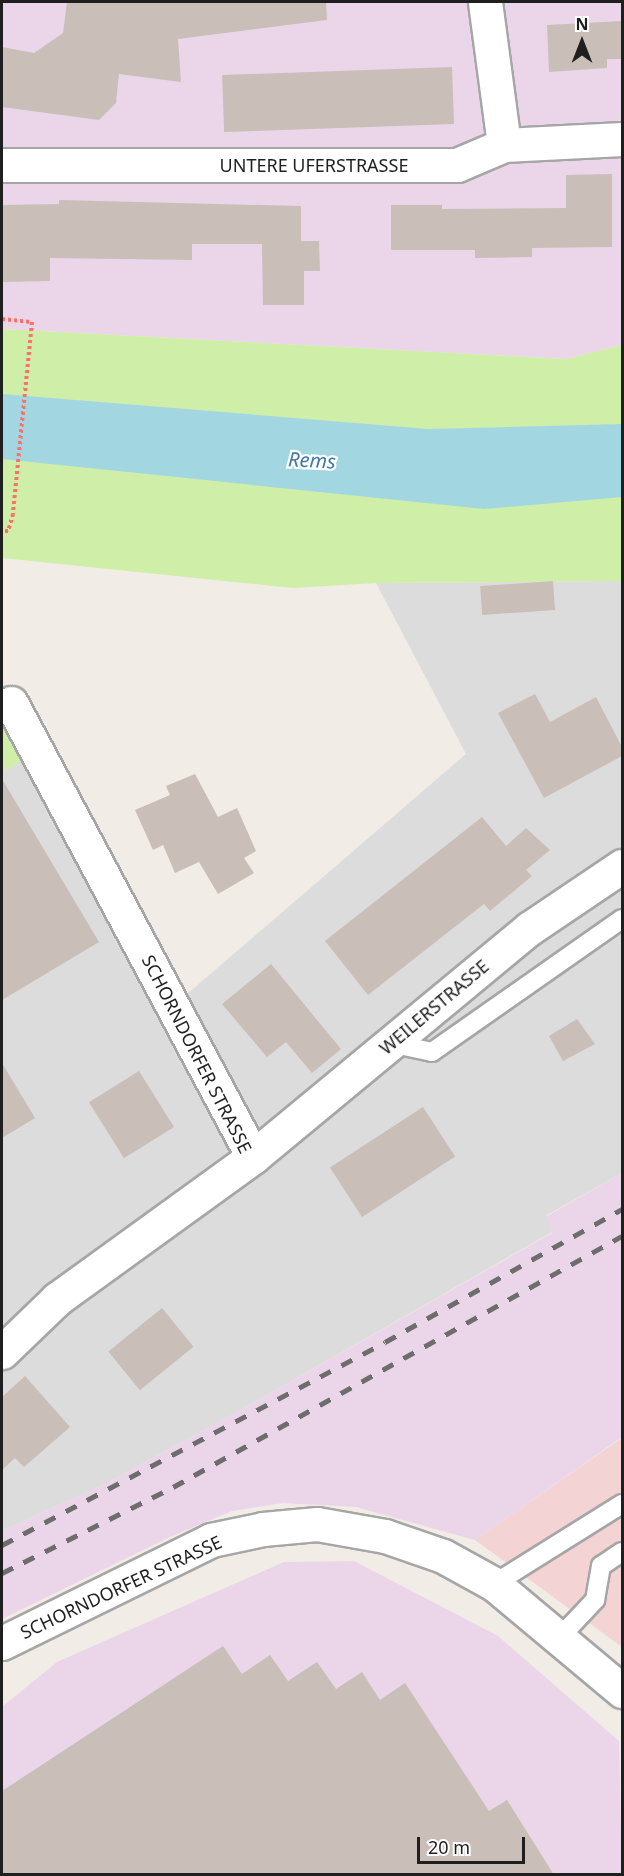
<!DOCTYPE html>
<html>
<head>
<meta charset="utf-8">
<style>
  body { margin:0 }
  #map { position:relative; width:624px; height:1876px; overflow:hidden; background:#f1ece5; font-family:"Noto Sans",sans-serif }
  div>[style] { position:absolute }
  .residential>* { inset:0; background:#dddcdc }
  .commercial>* { inset:0; background:#f3d3d4 }
  .industrial>* { inset:0; background:#ead6e8 }
  .grass>* { inset:0; background:#cfeea7 }
  .water>* { inset:0; background:#a2d7e2 }
  .building>* { inset:0; background:#c9beb8; transform-origin:0 0 }
  .path>* { height:4px; margin-top:-2px; transform-origin:0; background:repeating-linear-gradient(90deg,#ff6e68 0 3px,transparent 0 6px) }
  .roads { filter:drop-shadow(2px 0 #a6a6a6) drop-shadow(-2px 0 #a6a6a6) drop-shadow(0 2px #a6a6a6) drop-shadow(0 -2px #a6a6a6) }
  .service>* { height:18px; margin:-9px; padding:0 9px; transform-origin:9px; border-radius:9px; background:#fff }
  .minor>* { height:33px; margin:-16.5px; padding:0 16.5px; transform-origin:16.5px; border-radius:16.5px; background:#fff }
  .tertiary>* { height:33px; margin:-16.5px; padding:0 16.5px; transform-origin:16.5px; border-radius:16.5px; background:#fff }
  .rail>* { height:4.5px; margin-top:-2.25px; transform-origin:0; background:repeating-linear-gradient(90deg,#6d6d6d 0 12px,transparent 0 24px) }
  span { translate:-50% -50%; white-space:nowrap; text-align:center; line-height:1.15; -webkit-text-stroke:4.5px #fff; paint-order:stroke }
  .street-label { font-size:18px; color:#1f1f1f }
  .water-label { font-size:20px; color:#3f78a6; font-style:italic }
  .frame { position:absolute; inset:0; border:3px solid #1f1f1f; pointer-events:none }
  .north { position:absolute; left:552px; top:12px; width:60px; height:60px; -webkit-text-stroke:4px #fff; paint-order:stroke; rotate:0deg; font-size:16px; font-weight:700; line-height:24px; text-align:center; color:#1f1f1f }
  .north::after { content:''; display:block; margin:auto; width:21px; height:27px; background:#1f1f1f; clip-path:polygon(50% 0,100% 100%,50% 72%,0 100%) }
  .scale { position:absolute; left:417px; top:1837px; width:108px; height:27px; box-sizing:border-box; border:3px solid #1f1f1f; border-top:0; padding-left:8px; font-size:18px; line-height:21px; white-space:nowrap; color:#1f1f1f; -webkit-text-stroke:4px #fff; paint-order:stroke }
</style>
</head>
<body>
<div id="map">
  <div class="residential">
    <div style="clip-path:polygon(622px 581px,622px 1173px,547px 1215px,552px 1232px,248px 1406px,105px 1484px,2px 1531px,2px 772px,21px 761px,158px 1019px,466px 754px,376px 583px)"></div>
  </div>
  <div class="commercial">
    <div style="clip-path:polygon(622px 1438px,622px 1647px,475px 1540px)"></div>
  </div>
  <div class="industrial">
    <div style="clip-path:polygon(2px 2px,622px 2px,622px 345px,566px 359px,2px 329px)"></div>
    <div style="clip-path:polygon(622px 1173px,622px 1437px,475px 1540px,356px 1507px,283px 1503px,232px 1511px,172px 1536px,2px 1619px,2px 1531px,105px 1484px,248px 1406px,552px 1233px,547px 1216px)"></div>
    <div style="clip-path:polygon(354px 1561px,498px 1636px,619px 1741px,622px 1874px,2px 1874px,2px 1707px,57px 1662px,284px 1562px)"></div>
  </div>
  <div class="grass">
    <div style="clip-path:polygon(2px 329px,566px 359px,622px 345px,622px 581px,376px 583px,293px 588px,2px 558px)"></div>
    <div style="clip-path:polygon(2px 726px,21px 761px,2px 772px)"></div>
  </div>
  <div class="water">
    <div style="clip-path:polygon(2px 394px,428px 429px,622px 424px,622px 497px,484px 509px,2px 459px)"></div>
  </div>
  <div class="building">
    <div style="clip-path:polygon(67px 2px,326px 2px,327px 20px,178px 39px,181px 82px,119px 74px,116px 103px,99px 120px,2px 107px,2px 47px,34px 53px,63px 33px)"></div>
    <div style="clip-path:polygon(622px 21px,622px 59px,607px 59px,607px 68px,549px 72px,547px 25px)"></div>
    <div style="left:452px;top:67px;width:57px;height:230px;rotate:88deg"></div>
    <div style="clip-path:polygon(612px 174px,612px 247px,532px 248px,532px 257px,475px 258px,475px 250px,391px 250px,391px 205px,442px 205px,442px 209px,566px 208px,566px 175px)"></div>
    <div style="clip-path:polygon(59px 200px,301px 206px,301px 241px,319px 241px,320px 271px,304px 271px,304px 305px,263px 305px,262px 244px,192px 244px,192px 260px,50px 258px,50px 281px,2px 282px,2px 205px,59px 204px)"></div>
    <div style="left:553px;top:581px;width:29px;height:73px;rotate:86deg"></div>
    <div style="clip-path:polygon(535px 694px,550px 722px,596px 697px,622px 747px,622px 756px,544px 798px,498px 713px)"></div>
    <div style="clip-path:polygon(195px 774px,218px 817px,237px 808px,256px 851px,244px 858px,254px 873px,218px 894px,199px 862px,175px 873px,163px 845px,153px 850px,135px 810px,170px 795px,166px 786px)"></div>
    <div style="clip-path:polygon(2px 779px,99px 942px,2px 1000px)"></div>
    <div style="clip-path:polygon(482px 817px,506px 846px,526px 828px,550px 850px,526px 870px,532px 876px,490px 911px,484px 904px,368px 995px,325px 941px)"></div>
    <div style="clip-path:polygon(271px 964px,341px 1049px,312px 1073px,286px 1042px,267px 1057px,222px 1004px)"></div>
    <div style="clip-path:polygon(577px 1019px,595px 1044px,563px 1061px,549px 1036px)"></div>
    <div style="clip-path:polygon(2px 1063px,35px 1118px,2px 1138px)"></div>
    <div style="left:139px;top:1071px;width:66px;height:59px;rotate:58deg"></div>
    <div style="left:423px;top:1107px;width:59px;height:111px;rotate:57deg"></div>
    <div style="left:162px;top:1308px;width:50px;height:69px;rotate:51deg"></div>
    <div style="clip-path:polygon(25px 1376px,70px 1427px,24px 1467px,15px 1458px,2px 1470px,2px 1397px)"></div>
    <div style="clip-path:polygon(223px 1646px,242px 1674px,270px 1655px,288px 1681px,317px 1662px,336px 1689px,362px 1672px,380px 1700px,405px 1683px,489px 1811px,507px 1800px,554px 1875px,2px 1875px,2px 1791px)"></div>
  </div>
  <div class="path">
    <div style="left:2px;top:319px;width:30px;rotate:6deg"></div>
    <div style="left:32px;top:322px;width:193px;rotate:95.7deg"></div>
    <div style="left:13px;top:514px;width:18px;rotate:106deg"></div>
    <div style="left:8px;top:531px;width:6px;rotate:180deg"></div>
  </div>
  <div class="roads">
    <div class="service">
      <div style="left:390px;top:1043px;width:43px;rotate:12.1deg"></div>
      <div style="left:432px;top:1052px;width:232px;rotate:-35deg"></div>
      <div style="left:494px;top:1584px;width:151px;rotate:-32deg"></div>
      <div style="left:561px;top:1636px;width:50px;rotate:-46.6deg"></div>
      <div style="left:595px;top:1600px;width:35px;rotate:-80deg"></div>
      <div style="left:601px;top:1566px;width:25px;rotate:-34deg"></div>
    </div>
    <div class="minor">
      <div style="left:485px;top:2px;width:144px;rotate:82.4deg"></div>
      <div style="left:2px;top:165px;width:455px"></div>
      <div style="left:457px;top:165px;width:51px;rotate:-23.1deg"></div>
      <div style="left:504px;top:145px;width:118px;rotate:-2.9deg"></div>
      <div style="left:11px;top:703px;width:514px;rotate:61.94deg"></div>
      <div style="left:2px;top:1352px;width:76px;rotate:-43.9deg"></div>
      <div style="left:57px;top:1299px;width:242px;rotate:-35.9deg"></div>
      <div style="left:253px;top:1157px;width:359px;rotate:-39.6deg"></div>
      <div style="left:530px;top:928px;width:111px;rotate:-34deg"></div>
    </div>
    <div class="tertiary">
      <div style="left:2px;top:1643px;width:233px;rotate:-26.2deg"></div>
      <div style="left:211px;top:1540px;width:53px;rotate:-11.9deg"></div>
      <div style="left:263px;top:1529px;width:54px;rotate:-5.3deg"></div>
      <div style="left:317px;top:1524px;width:69px;rotate:10deg"></div>
      <div style="left:385px;top:1536px;width:61px;rotate:19deg"></div>
      <div style="left:443px;top:1556px;width:58px;rotate:28.8deg"></div>
      <div style="left:494px;top:1584px;width:167px;rotate:39.9deg"></div>
    </div>
  </div>
  <div class="rail">
    <div style="left:2px;top:1545px;width:433px;rotate:-27.9deg"></div>
    <div style="left:385px;top:1342px;width:272px;rotate:-29.3deg"></div>
    <div style="left:2px;top:1573px;width:191px;rotate:-26.7deg"></div>
    <div style="left:173px;top:1487px;width:514px;rotate:-29.21deg"></div>
  </div>
  <div class="street-label">
    <span style="left:314px;top:165px">UNTERE UFERSTRASSE</span>
    <span style="left:434px;top:1007px;rotate:-40deg">WEILERSTRASSE</span>
    <span style="left:197px;top:1054px;rotate:63deg">SCHORNDORFER STRASSE</span>
    <span style="left:121px;top:1587px;rotate:-25deg">SCHORNDORFER STRASSE</span>
  </div>
  <div class="water-label">
    <span style="left:312px;top:460px;rotate:3deg">Rems</span>
  </div>
  <div class="frame"></div>
  <div class="north">N</div>
  <div class="scale">20 m</div>
</div>
</body>
</html>
